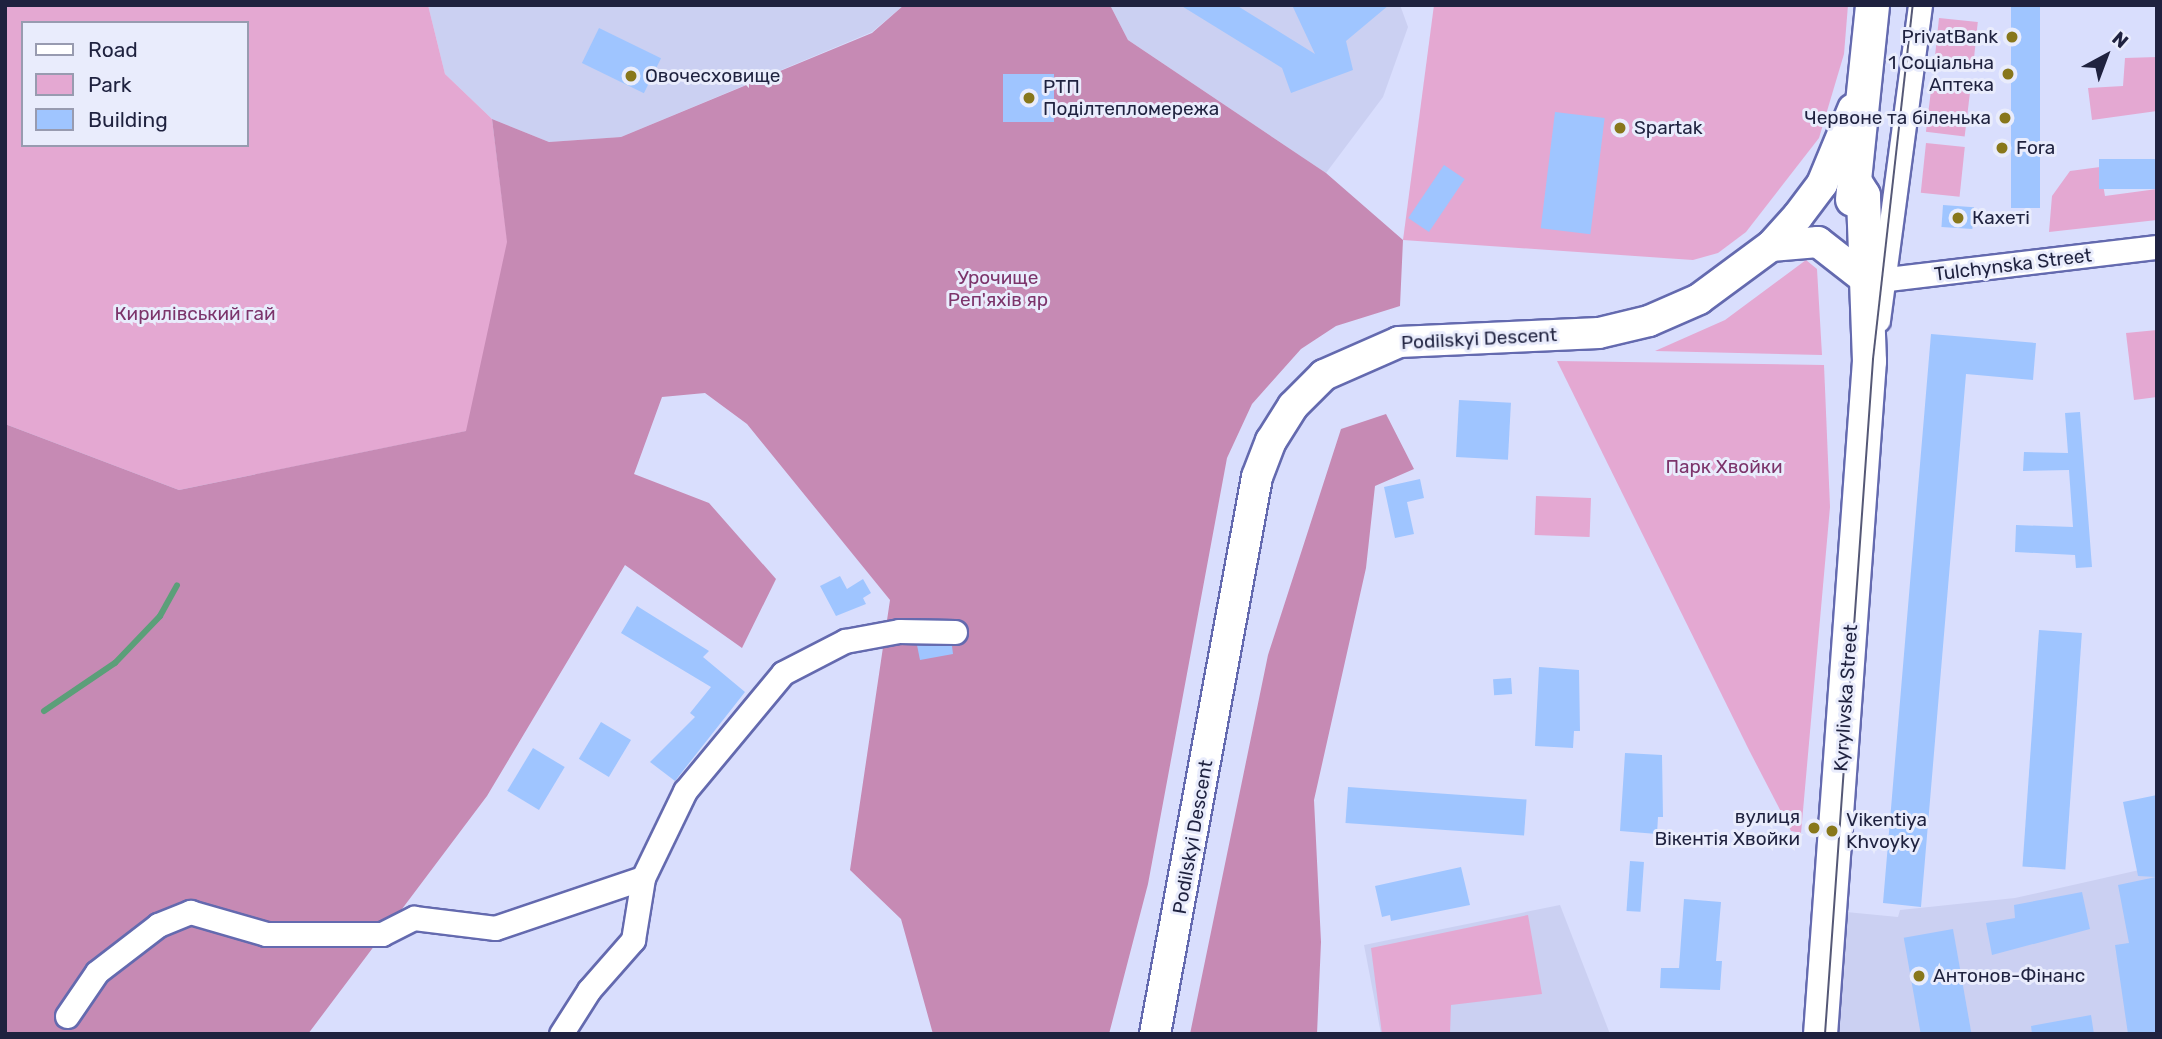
<!DOCTYPE html>
<html>
<head>
<meta charset="utf-8">
<style>
  body { margin:0 }
  #map { position:relative; width:2162px; height:1039px; overflow:hidden; background:#d9defd; font-family:Rubik,sans-serif }
  div>[style] { position:absolute }
  .built>* { inset:0; background:#cbd0f2 }
  .green>* { inset:0; background:#e4a8d2; transform-origin:0 0 }
  .forest>* { inset:0; background:#c68ab4 }
  .stream>* { height:6px; margin:-3px; padding:0 3px; transform-origin:3px; border-radius:3px; background:#5b9f79 }
  .building>* { inset:0; background:#9fc5ff; transform-origin:0 0 }
  .roads { filter:drop-shadow(2px 0 #646aaf) drop-shadow(-2px 0 #646aaf) drop-shadow(0 2px #646aaf) drop-shadow(0 -2px #646aaf) }
  .minor>* { height:23px; margin:-11.5px; padding:0 11.5px; transform-origin:11.5px; border-radius:11.5px; background:#fff }
  .tertiary>* { height:30px; margin:-15px; padding:0 15px; transform-origin:15px; border-radius:15px; background:#fff }
  .secondary>* { height:33px; margin:-16.5px; padding:0 16.5px; transform-origin:16.5px; border-radius:16.5px; background:#fff }
  .tram>* { height:2px; margin:-1px; padding:0 1px; transform-origin:1px; border-radius:1px; background:#555876 }
  .dots>* { width:19px; height:19px; translate:-50% -50%; box-sizing:border-box; border:4px solid #e9ecfc; border-radius:50% }
  span { translate:-50% -50%; white-space:nowrap; text-align:center; line-height:1.15; -webkit-text-stroke:6px #e9ecfc; paint-order:stroke }
  .poi-label { font-size:19px; color:#1f223f }
  .right { translate:-100% -50%; text-align:right }
  .left { translate:0 -50%; text-align:left }
  .street-label { font-size:19px; color:#1f223f }
  .park-label { font-size:19px; color:#7c346b }
  .frame { position:absolute; inset:0; border:7px solid #1f223f; pointer-events:none }
  .legend { position:absolute; left:21px; top:21px; width:228px; height:126px; box-sizing:border-box; background:#e9ecfc; border:2px solid #989bb0; margin:0; padding:9px 12px; list-style:none; font-size:21px; color:#1f223f }
  .legend li { display:flex; align-items:center; gap:14px; height:35px }
  .legend b { width:35px; border:2px solid #989bb0 }
  .north { position:absolute; left:2071px; top:21px; width:70px; height:70px; -webkit-text-stroke:5px #e9ecfc; paint-order:stroke; rotate:41deg; font-size:19px; font-weight:700; line-height:28px; text-align:center; color:#1f223f }
  .north::after { content:''; display:block; margin:auto; width:24px; height:32px; background:#1f223f; clip-path:polygon(50% 0,100% 100%,50% 72%,0 100%) }
</style>
</head>
<body>
<div id="map">
  <div class="built">
    <div style="clip-path:polygon(428px 5px,904px 5px,872px 32px,621px 137px,549px 142px,492px 119px,445px 74px)"></div>
    <div style="clip-path:polygon(1110px 5px,1400px 5px,1408px 27px,1383px 97px,1326px 173px,1128px 40px)"></div>
    <div style="clip-path:polygon(2157px 866px,2157px 1034px,1839px 1034px,1846px 912px,1898px 917px,1900px 910px,2015px 898px)"></div>
    <div style="clip-path:polygon(1560px 905px,1610px 1034px,1381px 1034px,1364px 945px)"></div>
  </div>
  <div class="green">
    <div style="clip-path:polygon(evenodd,5px 5px,428px 5px,445px 74px,492px 119px,510px 261px,467px 431px,179px 490px,5px 424px,5px 5px,23px 23px,247px 23px,247px 145px,23px 145px,23px 23px)"></div>
    <div style="clip-path:polygon(1434px 5px,1848px 5px,1844px 54px,1819px 138px,1746px 232px,1718px 253px,1693px 260px,1403px 240px)"></div>
    <div style="left:1939px;top:18px;width:39px;height:49px;rotate:6deg"></div>
    <div style="clip-path:polygon(2157px 57px,2157px 111px,2092px 120px,2088px 88px,2123px 86px,2125px 58px)"></div>
    <div style="left:1932px;top:82px;width:39px;height:50px;rotate:7deg"></div>
    <div style="left:1926px;top:143px;width:39px;height:50px;rotate:6deg"></div>
    <div style="clip-path:polygon(2100px 167px,2105px 196px,2157px 189px,2157px 220px,2049px 232px,2052px 196px,2070px 171px)"></div>
    <div style="clip-path:polygon(1806px 260px,1817px 269px,1822px 355px,1655px 351px,1725px 320px)"></div>
    <div style="clip-path:polygon(2157px 330px,2157px 397px,2134px 400px,2126px 333px)"></div>
    <div style="clip-path:polygon(1557px 361px,1824px 365px,1830px 507px,1801px 833px,1791px 831px,1749px 750px)"></div>
    <div style="left:1536px;top:496px;width:55px;height:39px;rotate:2deg"></div>
    <div style="clip-path:polygon(1528px 915px,1542px 994px,1451px 1005px,1450px 1034px,1382px 1034px,1371px 948px)"></div>
  </div>
  <div class="forest">
    <div style="clip-path:polygon(904px 5px,1110px 5px,1128px 40px,1326px 173px,1403px 240px,1400px 306px,1336px 326px,1301px 349px,1252px 404px,1227px 458px,1148px 884px,1109px 1034px,933px 1034px,901px 919px,850px 870px,890px 600px,747px 424px,705px 393px,662px 397px,634px 474px,709px 503px,776px 579px,742px 648px,625px 565px,487px 796px,308px 1034px,5px 1034px,5px 424px,179px 490px,466px 431px,507px 242px,492px 119px,549px 142px,621px 137px,872px 33px)"></div>
    <div style="clip-path:polygon(1386px 414px,1414px 469px,1375px 486px,1366px 568px,1314px 800px,1321px 942px,1317px 1034px,1190px 1034px,1268px 655px,1341px 429px)"></div>
  </div>
  <div class="stream">
    <div style="left:44px;top:711px;width:86px;rotate:-34.1deg"></div>
    <div style="left:115px;top:663px;width:65px;rotate:-46.2deg"></div>
    <div style="left:160px;top:616px;width:35px;rotate:-61deg"></div>
  </div>
  <div class="building">
    <div style="clip-path:polygon(1180px 5px,1236px 5px,1315px 54px,1292px 5px,1389px 5px,1346px 41px,1353px 70px,1291px 93px,1282px 68px)"></div>
    <div style="left:2011px;top:5px;width:29px;height:203px"></div>
    <div style="left:599px;top:28px;width:69px;height:39px;rotate:26deg"></div>
    <div style="left:1003px;top:74px;width:51px;height:48px"></div>
    <div style="left:1555px;top:112px;width:50px;height:117px;rotate:7deg"></div>
    <div style="left:2157px;top:159px;width:30px;height:58px;rotate:90deg"></div>
    <div style="left:1444px;top:165px;width:25px;height:64px;rotate:34deg"></div>
    <div style="left:1943px;top:205px;width:31px;height:22px;rotate:4deg"></div>
    <div style="clip-path:polygon(1931px 334px,2036px 343px,2033px 380px,1966px 374px,1921px 907px,1883px 903px)"></div>
    <div style="left:1459px;top:400px;width:52px;height:57px;rotate:3deg"></div>
    <div style="clip-path:polygon(2080px 412px,2092px 567px,2076px 568px,2075px 555px,2015px 552px,2016px 525px,2073px 527px,2069px 470px,2023px 471px,2024px 452px,2068px 453px,2065px 413px)"></div>
    <div style="clip-path:polygon(1420px 479px,1424px 498px,1407px 502px,1414px 534px,1395px 538px,1384px 487px)"></div>
    <div style="clip-path:polygon(840px 576px,847px 589px,863px 579px,871px 593px,863px 598px,866px 604px,836px 616px,820px 586px)"></div>
    <div style="clip-path:polygon(637px 606px,709px 651px,703px 657px,745px 692px,675px 781px,650px 762px,695px 717px,690px 713px,711px 687px,621px 633px)"></div>
    <div style="left:2039px;top:630px;width:43px;height:237px;rotate:4deg"></div>
    <div style="clip-path:polygon(917px 645px,952px 646px,953px 654px,920px 660px)"></div>
    <div style="clip-path:polygon(1539px 667px,1579px 670px,1580px 731px,1574px 731px,1573px 748px,1535px 746px)"></div>
    <div style="left:1511px;top:678px;width:16px;height:18px;rotate:86deg"></div>
    <div style="left:601px;top:722px;width:35px;height:43px;rotate:31deg"></div>
    <div style="left:533px;top:748px;width:37px;height:50px;rotate:31deg"></div>
    <div style="clip-path:polygon(1625px 753px,1662px 755px,1663px 817px,1658px 817px,1657px 834px,1620px 831px)"></div>
    <div style="left:1348px;top:787px;width:179px;height:36px;rotate:4deg"></div>
    <div style="clip-path:polygon(2157px 795px,2157px 1034px,2128px 1034px,2115px 945px,2129px 943px,2118px 885px,2156px 877px,2138px 876px,2123px 802px)"></div>
    <div style="left:1630px;top:861px;width:14px;height:50px;rotate:4deg"></div>
    <div style="clip-path:polygon(1461px 867px,1470px 905px,1391px 921px,1390px 915px,1382px 917px,1375px 886px)"></div>
    <div style="clip-path:polygon(2082px 892px,2090px 929px,1992px 955px,1986px 923px,2015px 918px,2014px 905px)"></div>
    <div style="clip-path:polygon(1684px 899px,1721px 902px,1716px 961px,1722px 961px,1720px 990px,1660px 988px,1661px 968px,1679px 968px)"></div>
    <div style="left:1953px;top:929px;width:107px;height:50px;rotate:80deg"></div>
    <div style="clip-path:polygon(2091px 1015px,2094px 1034px,2032px 1034px,2031px 1026px)"></div>
  </div>
  <div class="roads">
    <div class="minor">
      <div style="left:1871px;top:281px;width:288px;rotate:-6.8deg"></div>
      <div style="left:1878px;top:320px;width:318px;rotate:-82.4deg"></div>
      <div style="left:67px;top:1016px;width:53px;rotate:-55.7deg"></div>
      <div style="left:97px;top:972px;width:77px;rotate:-37.6deg"></div>
      <div style="left:158px;top:925px;width:35px;rotate:-22deg"></div>
      <div style="left:190px;top:912px;width:79px;rotate:16.1deg"></div>
      <div style="left:266px;top:934px;width:116px"></div>
      <div style="left:382px;top:934px;width:36px;rotate:-27deg"></div>
      <div style="left:414px;top:918px;width:82px;rotate:7deg"></div>
      <div style="left:495px;top:928px;width:156px;rotate:-18.7deg"></div>
      <div style="left:561px;top:1034px;width:52px;rotate:-57.5deg"></div>
      <div style="left:589px;top:990px;width:67px;rotate:-48.7deg"></div>
      <div style="left:633px;top:940px;width:63px;rotate:-80.8deg"></div>
      <div style="left:643px;top:878px;width:97px;rotate:-64.2deg"></div>
      <div style="left:685px;top:791px;width:153px;rotate:-50.3deg"></div>
      <div style="left:783px;top:673px;width:70px;rotate:-27.3deg"></div>
      <div style="left:845px;top:641px;width:55px;rotate:-10.5deg"></div>
      <div style="left:899px;top:631px;width:56px;rotate:1deg"></div>
    </div>
    <div class="tertiary">
      <div style="left:1771px;top:246px;width:47px;rotate:-4.9deg"></div>
      <div style="left:1818px;top:242px;width:63px;rotate:38deg"></div>
      <div style="left:1155px;top:1034px;width:566px;rotate:-79.62deg"></div>
      <div style="left:1257px;top:477px;width:39px;rotate:-69deg"></div>
      <div style="left:1271px;top:441px;width:41px;rotate:-57.8deg"></div>
      <div style="left:1293px;top:406px;width:44px;rotate:-45deg"></div>
      <div style="left:1324px;top:375px;width:82px;rotate:-23.7deg"></div>
      <div style="left:1399px;top:342px;width:200px;rotate:-2.6deg"></div>
      <div style="left:1599px;top:333px;width:51px;rotate:-13.5deg"></div>
      <div style="left:1649px;top:321px;width:55px;rotate:-23.7deg"></div>
      <div style="left:1699px;top:299px;width:89px;rotate:-36.4deg"></div>
      <div style="left:1771px;top:246px;width:40px;rotate:-48deg"></div>
      <div style="left:1798px;top:216px;width:40px;rotate:-53deg"></div>
      <div style="left:1822px;top:184px;width:81px;rotate:-67.5deg"></div>
    </div>
    <div class="secondary">
      <div style="left:1852px;top:199px;width:195px;rotate:-84.1deg"></div>
      <div style="left:1820px;top:1034px;width:675px;rotate:-85.84deg"></div>
      <div style="left:1869px;top:361px;width:166px;rotate:-92.1deg"></div>
      <div style="left:1863px;top:195px;width:19px;rotate:-122deg"></div>
    </div>
  </div>
  <div class="tram">
    <div style="left:1825px;top:1034px;width:677px;rotate:-85.93deg"></div>
    <div style="left:1873px;top:359px;width:356px;rotate:-83.6deg"></div>
  </div>
  <div class="dots">
    <div style="left:2012px;top:37px;background:#88771b"></div>
    <div style="left:2008px;top:74px;background:#88771b"></div>
    <div style="left:631px;top:76px;background:#88771b"></div>
    <div style="left:1029px;top:98px;background:#88771b"></div>
    <div style="left:2005px;top:118px;background:#88771b"></div>
    <div style="left:1620px;top:128px;background:#88771b"></div>
    <div style="left:2002px;top:148px;background:#88771b"></div>
    <div style="left:1958px;top:218px;background:#88771b"></div>
    <div style="left:1814px;top:828px;background:#88771b"></div>
    <div style="left:1832px;top:831px;background:#88771b"></div>
    <div style="left:1919px;top:976px;background:#88771b"></div>
  </div>
  <div class="poi-label">
    <span class="right" style="left:1998px;top:37px">PrivatBank</span>
    <span class="right" style="left:1994px;top:74px">1 Соціальна<br>Аптека</span>
    <span class="left" style="left:645px;top:76px">Овочесховище</span>
    <span class="left" style="left:1043px;top:98px">РТП<br>Поділтепломережа</span>
    <span class="right" style="left:1991px;top:118px">Червоне та біленька</span>
    <span class="left" style="left:1634px;top:128px">Spartak</span>
    <span class="left" style="left:2016px;top:148px">Fora</span>
    <span class="left" style="left:1972px;top:218px">Кахеті</span>
    <span class="right" style="left:1800px;top:828px">вулиця<br>Вікентія Хвойки</span>
    <span class="left" style="left:1846px;top:831px">Vikentiya<br>Khvoyky</span>
    <span class="left" style="left:1933px;top:976px">Антонов-Фінанс</span>
  </div>
  <div class="street-label">
    <span style="left:2013px;top:265px;rotate:-7deg">Tulchynska Street</span>
    <span style="left:1479px;top:339px;rotate:-3deg">Podilskyi Descent</span>
    <span style="left:1846px;top:698px;rotate:-86deg">Kyrylivska Street</span>
    <span style="left:1193px;top:837px;rotate:-80deg">Podilskyi Descent</span>
  </div>
  <div class="park-label">
    <span style="left:998px;top:289px">Урочище<br>Реп'яхів яр</span>
    <span style="left:195px;top:314px">Кирилівський гай</span>
    <span style="left:1724px;top:467px">Парк Хвойки</span>
  </div>
  <div class="frame"></div>
  <ul class="legend">
  <li><b style="height:9px;background:#fff"></b>Road</li>
  <li><b style="height:19px;background:#e4a8d2"></b>Park</li>
  <li><b style="height:19px;background:#9fc5ff"></b>Building</li>
  </ul>
  <div class="north">N</div>
</div>
</body>
</html>
